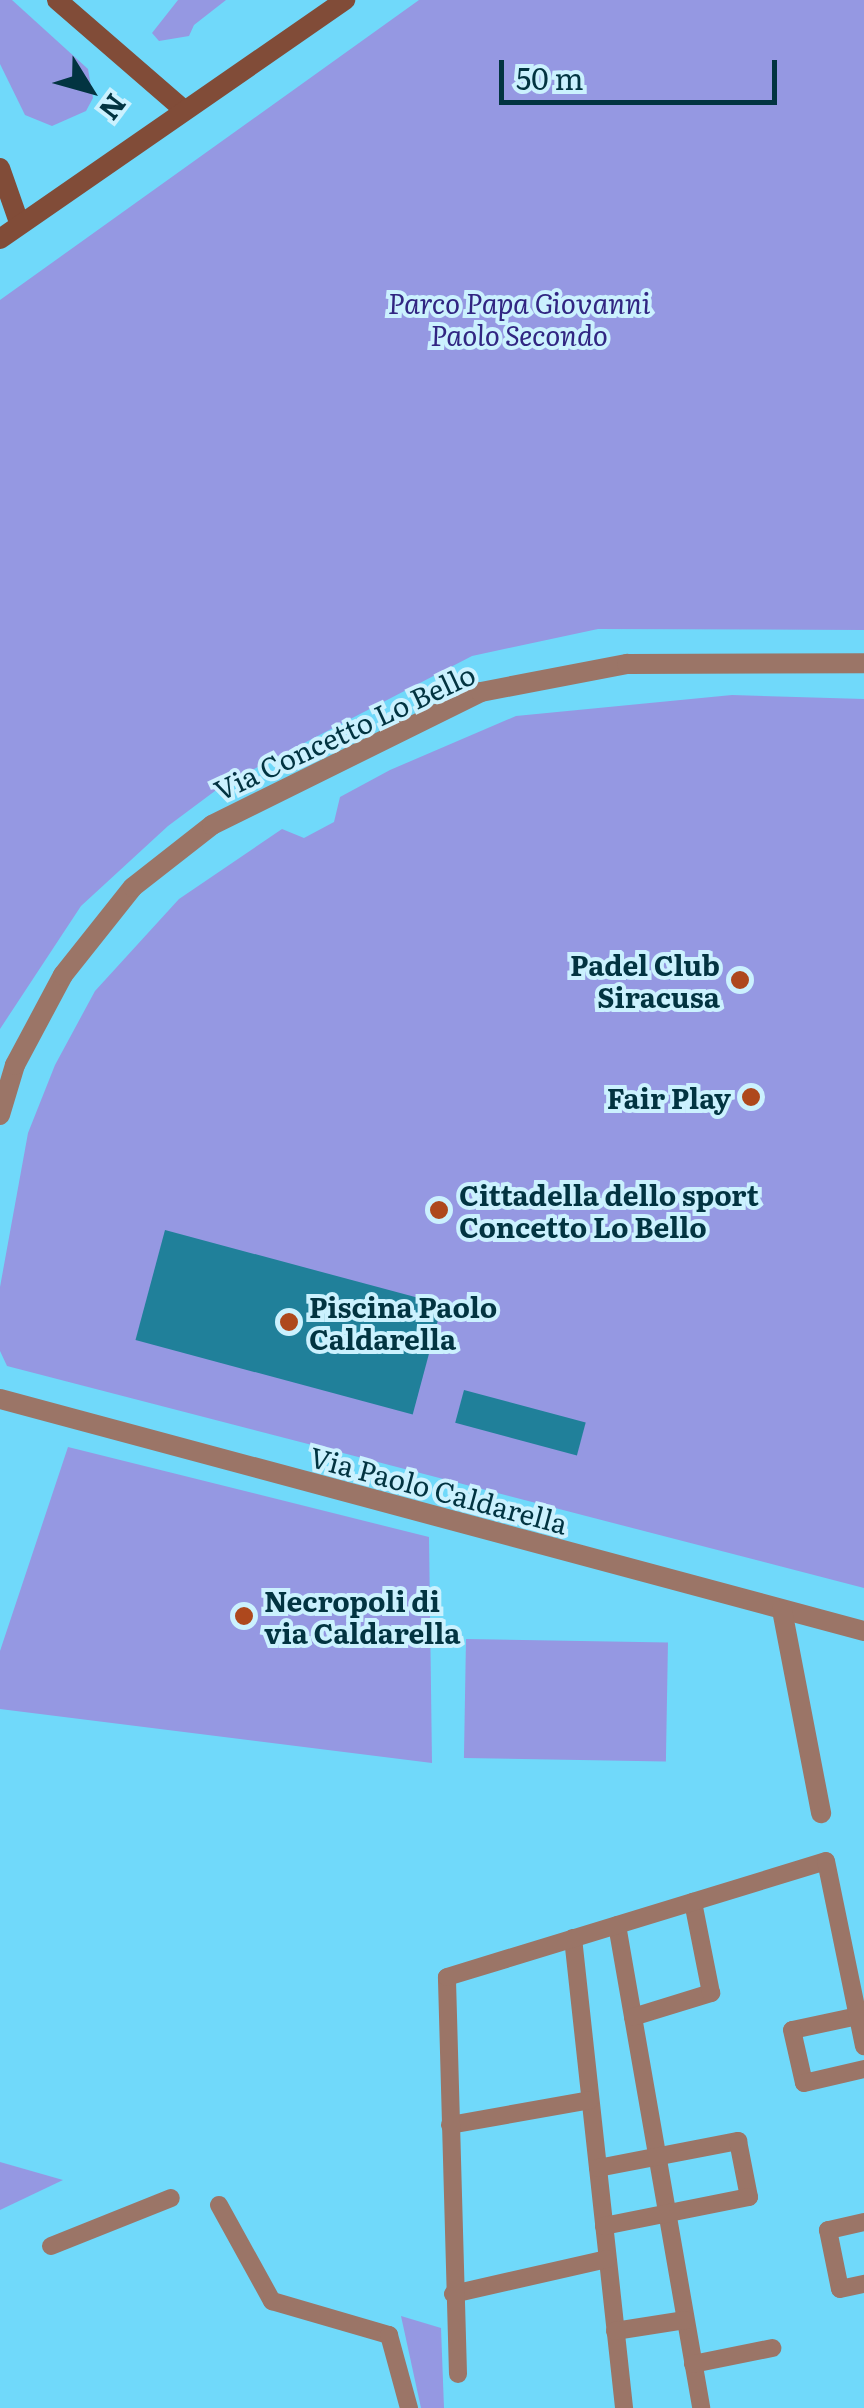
<!DOCTYPE html>
<html>
<head>
<meta charset="utf-8">
<style>
  body { margin:0 }
  #map { position:relative; width:864px; height:2408px; overflow:hidden; background:#70d9fa; font-family:Literata,serif }
  div>[style] { position:absolute }
  .green>* { inset:0; background:#9598e2; transform-origin:0 0 }
  .water>* { inset:0; background:#20809a; transform-origin:0 0 }
  .lane>* { height:18px; margin:-9px; padding:0 9px; transform-origin:9px; border-radius:9px; background:#9b7567 }
  .street>* { height:20px; margin:-10px; padding:0 10px; transform-origin:10px; border-radius:10px; background:#9b7567 }
  .secondary>* { height:20px; margin:-10px; padding:0 10px; transform-origin:10px; border-radius:10px; background:#814c38 }
  .dots>* { width:28px; height:28px; translate:-50% -50%; box-sizing:border-box; border:5px solid #cbf1fe; border-radius:50% }
  span { translate:-50% -50%; white-space:nowrap; text-align:center; line-height:1.15; -webkit-text-stroke:8px #cbf1fe; paint-order:stroke }
  .park-label { font-size:28px; color:#312682; font-style:italic }
  .street-label { font-size:28px; color:#023441 }
  .poi-label { font-size:28px; color:#023441; font-weight:700 }
  .right { translate:-100% -50%; text-align:right }
  .left { translate:0 -50%; text-align:left }
  .north { position:absolute; left:40px; top:40px; width:100px; height:100px; -webkit-text-stroke:8px #cbf1fe; paint-order:stroke; rotate:127deg; font-size:28px; font-weight:700; line-height:40px; text-align:center; color:#023441 }
  .north::after { content:''; display:block; margin:auto; width:35px; height:45px; background:#023441; clip-path:polygon(50% 0,100% 100%,50% 72%,0 100%) }
  .scale { position:absolute; left:499px; top:60px; width:278px; height:45px; box-sizing:border-box; border:5px solid #023441; border-top:0; padding-left:12px; font-size:30px; line-height:35px; white-space:nowrap; color:#023441; -webkit-text-stroke:8px #cbf1fe; paint-order:stroke }
</style>
</head>
<body>
<div id="map">
  <div class="green">
    <div style="clip-path:polygon(0 0,12px 0,88px 69px,93px 98px,86px 111px,52px 126px,25px 115px,0 64px)"></div>
    <div style="clip-path:polygon(178px 0,226px 0,194px 25px,189px 36px,159px 41px,152px 33px)"></div>
    <div style="clip-path:polygon(419px 0,864px 0,864px 630px,598px 629px,472px 656px,223px 785px,168px 826px,81px 906px,0 1029px,0 300px)"></div>
    <div style="clip-path:polygon(732px 695px,864px 699px,864px 1588px,7px 1366px,0 1351px,0 1287px,28px 1133px,55px 1065px,95px 991px,179px 899px,282px 829px,304px 838px,334px 822px,340px 797px,390px 770px,516px 716px)"></div>
    <div style="clip-path:polygon(68px 1447px,429px 1537px,432px 1763px,0 1709px,0 1651px)"></div>
    <div style="left:466px;top:1639px;width:202px;height:119px;rotate:1deg"></div>
    <div style="clip-path:polygon(0 2162px,63px 2180px,0 2210px)"></div>
    <div style="clip-path:polygon(401px 2316px,441px 2328px,444px 2408px,421px 2408px)"></div>
  </div>
  <div class="water">
    <div style="left:165px;top:1230px;width:287px;height:114px;rotate:15deg"></div>
    <div style="left:464px;top:1390px;width:126px;height:34px;rotate:15deg"></div>
  </div>
  <div class="lane">
    <div style="left:617px;top:1925px;width:490px;rotate:80.1deg"></div>
    <div style="left:573px;top:1938px;width:473px;rotate:83.8deg"></div>
    <div style="left:858px;top:2016px;width:67px;rotate:168deg"></div>
    <div style="left:792px;top:2030px;width:54px;rotate:77.2deg"></div>
    <div style="left:804px;top:2083px;width:62px;rotate:-13.1deg"></div>
    <div style="left:633px;top:2017px;width:82px;rotate:-17.1deg"></div>
    <div style="left:711px;top:1993px;width:93px;rotate:-101.2deg"></div>
    <div style="left:450px;top:2125px;width:142px;rotate:-10.1deg"></div>
    <div style="left:598px;top:2168px;width:143px;rotate:-10.9deg"></div>
    <div style="left:738px;top:2141px;width:57px;rotate:78.9deg"></div>
    <div style="left:749px;top:2197px;width:148px;rotate:168.7deg"></div>
    <div style="left:219px;top:2205px;width:110px;rotate:61.1deg"></div>
    <div style="left:272px;top:2301px;width:122px;rotate:16.2deg"></div>
    <div style="left:389px;top:2335px;width:76px;rotate:74.7deg"></div>
    <div style="left:864px;top:2222px;width:37px;rotate:167deg"></div>
    <div style="left:828px;top:2230px;width:60px;rotate:78.5deg"></div>
    <div style="left:840px;top:2289px;width:25px;rotate:-12deg"></div>
    <div style="left:51px;top:2246px;width:129px;rotate:-21.8deg"></div>
    <div style="left:453px;top:2294px;width:158px;rotate:-12.8deg"></div>
    <div style="left:615px;top:2331px;width:71px;rotate:-8.9deg"></div>
    <div style="left:693px;top:2364px;width:81px;rotate:-11.4deg"></div>
    <div style="left:458px;top:2374px;width:397px;rotate:-91.6deg"></div>
    <div style="left:447px;top:1977px;width:396px;rotate:-17deg"></div>
    <div style="left:826px;top:1861px;width:189px;rotate:78.4deg"></div>
  </div>
  <div class="street">
    <div style="left:0;top:1115px;width:52px;rotate:-73.3deg"></div>
    <div style="left:15px;top:1065px;width:102px;rotate:-61.9deg"></div>
    <div style="left:63px;top:975px;width:112px;rotate:-51.5deg"></div>
    <div style="left:133px;top:887px;width:100px;rotate:-38.1deg"></div>
    <div style="left:212px;top:825px;width:300px;rotate:-26.3deg"></div>
    <div style="left:481px;top:692px;width:149px;rotate:-10.9deg"></div>
    <div style="left:627px;top:664px;width:237px;rotate:-0.2deg"></div>
    <div style="left:0;top:1399px;width:895px;rotate:15.03deg"></div>
    <div style="left:782px;top:1610px;width:207px;rotate:79.1deg"></div>
  </div>
  <div class="secondary">
    <div style="left:57px;top:0;width:168px;rotate:40.9deg"></div>
    <div style="left:0;top:168px;width:60px;rotate:70.7deg"></div>
    <div style="left:0;top:239px;width:420px;rotate:-34.7deg"></div>
  </div>
  <div class="dots">
    <div style="left:740px;top:980px;background:#ae481d"></div>
    <div style="left:751px;top:1097px;background:#ae481d"></div>
    <div style="left:439px;top:1210px;background:#ae481d"></div>
    <div style="left:289px;top:1322px;background:#ae481d"></div>
    <div style="left:244px;top:1616px;background:#ae481d"></div>
  </div>
  <div class="park-label">
    <span style="left:519px;top:318px">Parco Papa Giovanni<br>Paolo Secondo</span>
  </div>
  <div class="street-label">
    <span style="left:344px;top:731px;rotate:-25deg">Via Concetto Lo Bello</span>
    <span style="left:439px;top:1489px;rotate:15deg">Via Paolo Caldarella</span>
  </div>
  <div class="poi-label">
    <span class="right" style="left:720px;top:980px">Padel Club<br>Siracusa</span>
    <span class="right" style="left:731px;top:1097px">Fair Play</span>
    <span class="left" style="left:459px;top:1210px">Cittadella dello sport<br>Concetto Lo Bello</span>
    <span class="left" style="left:309px;top:1322px">Piscina Paolo<br>Caldarella</span>
    <span class="left" style="left:264px;top:1616px">Necropoli di<br>via Caldarella</span>
  </div>
  <div class="north">N</div>
  <div class="scale">50 m</div>
</div>
</body>
</html>
